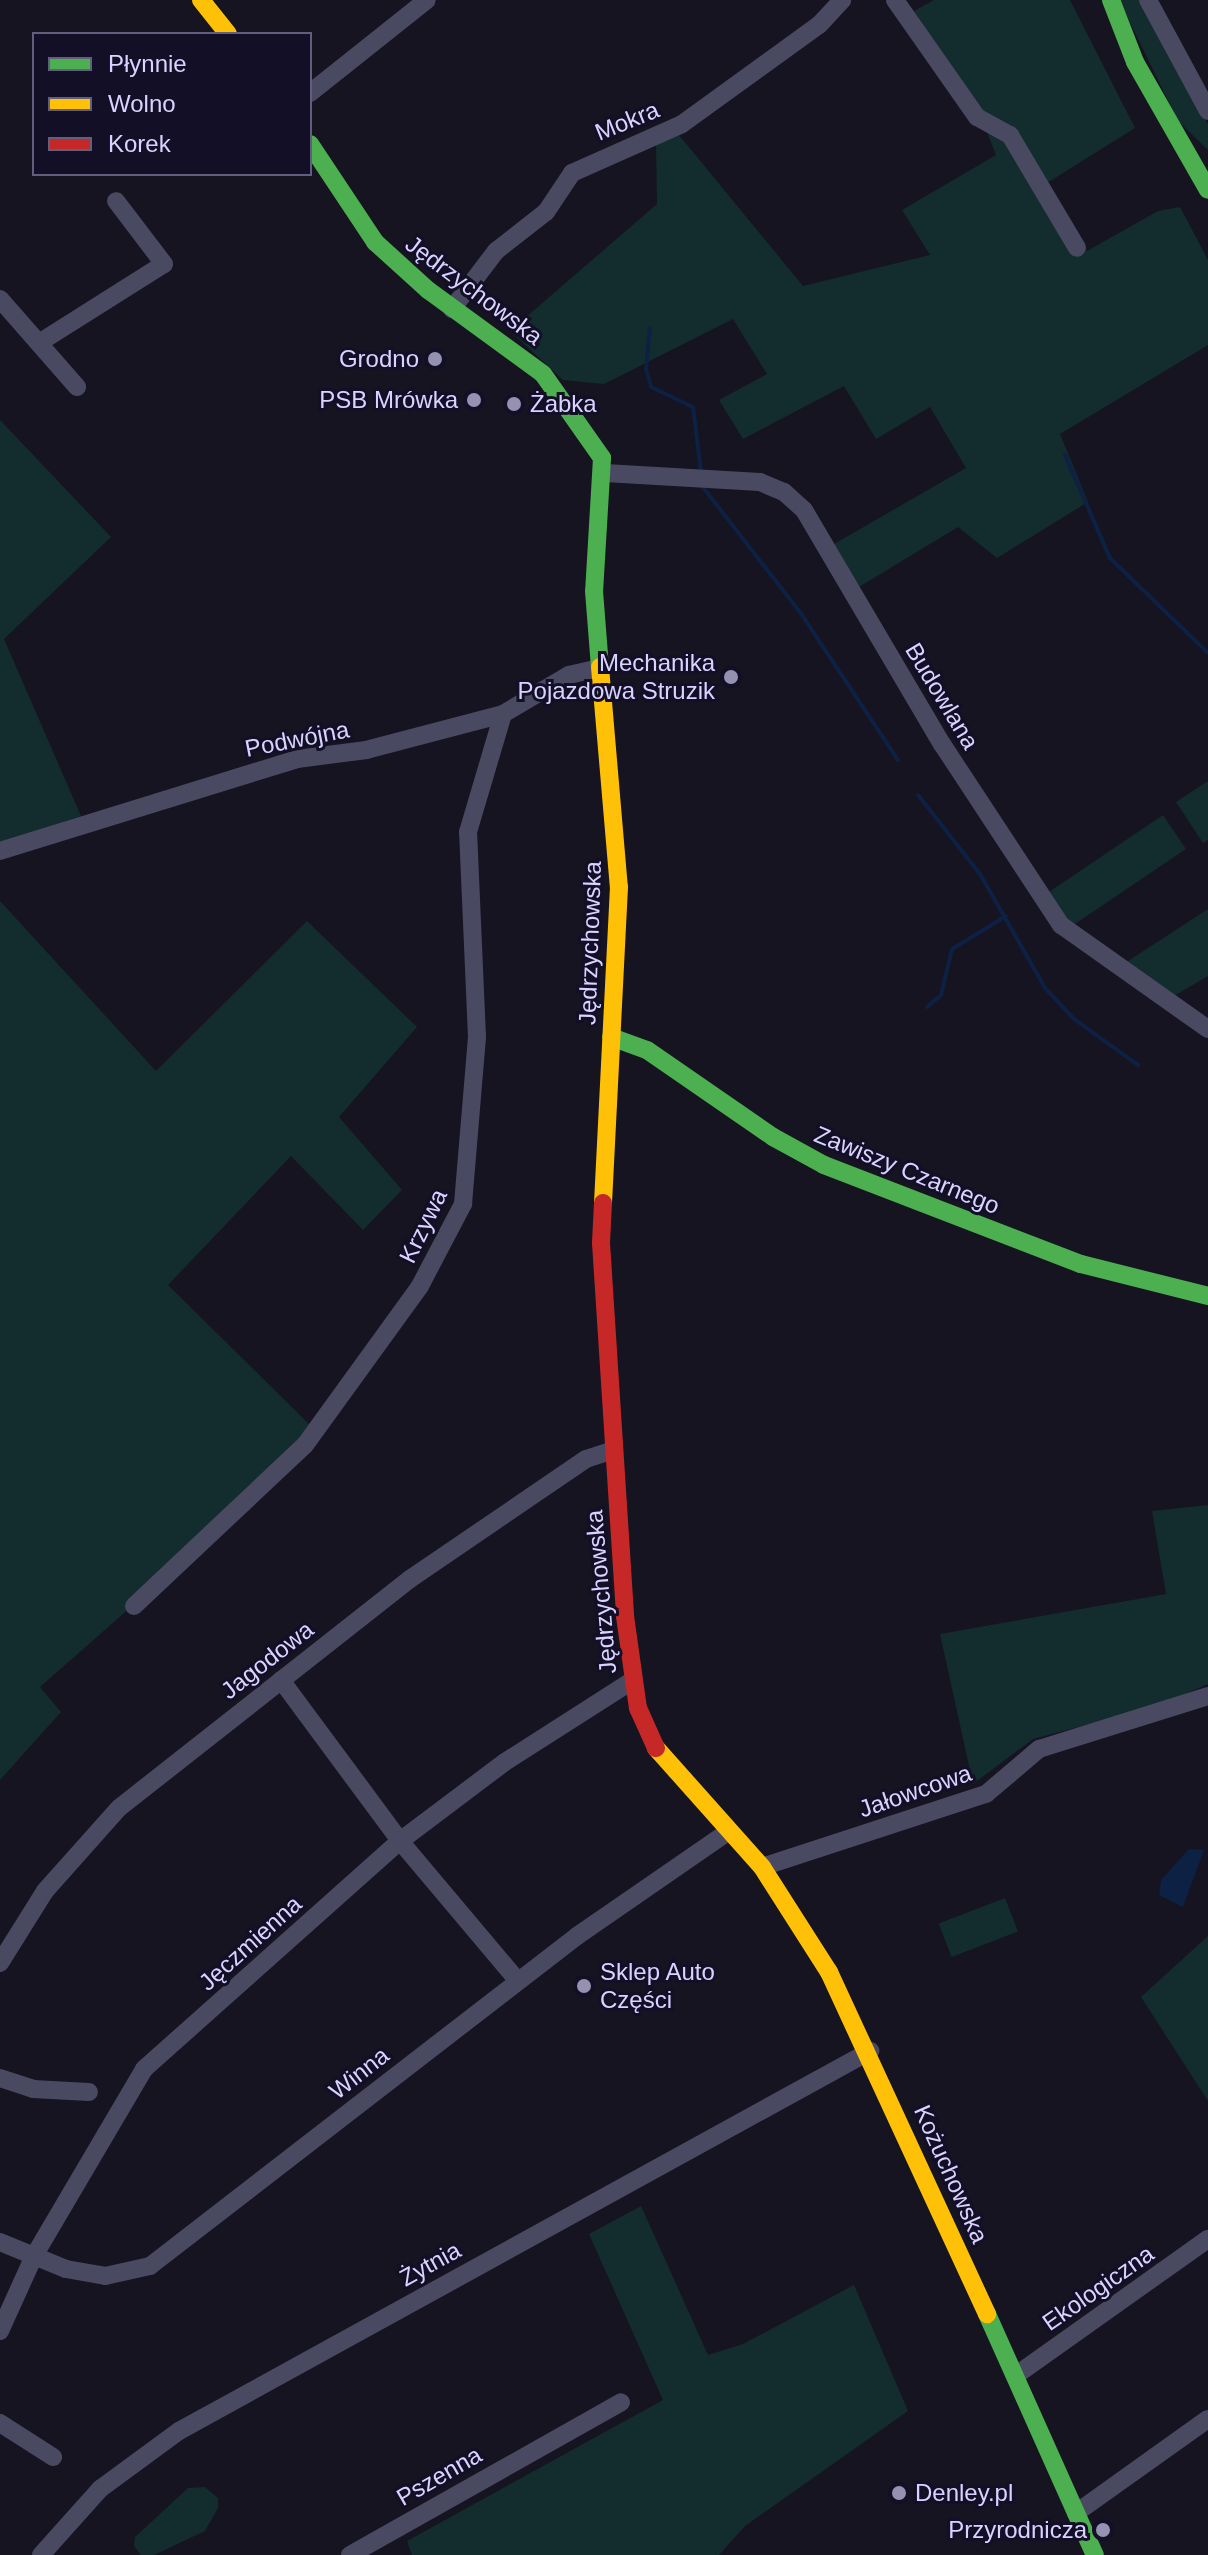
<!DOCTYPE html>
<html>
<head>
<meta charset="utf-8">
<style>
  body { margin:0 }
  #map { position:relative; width:1208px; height:2555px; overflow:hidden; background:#161421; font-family:Arial,sans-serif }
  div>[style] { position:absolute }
  .green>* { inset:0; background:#132c2d; transform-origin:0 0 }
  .water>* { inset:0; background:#0d2144 }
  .stream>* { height:4px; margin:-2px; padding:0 2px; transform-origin:2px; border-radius:2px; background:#0d2144 }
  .street>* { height:18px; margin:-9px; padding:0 9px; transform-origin:9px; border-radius:9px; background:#4a4962 }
  .fast>* { height:18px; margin:-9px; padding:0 9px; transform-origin:9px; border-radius:9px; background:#4caf50 }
  .slow>* { height:18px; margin:-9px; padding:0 9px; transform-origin:9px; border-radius:9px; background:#ffc107 }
  .jam>* { height:18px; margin:-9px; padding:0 9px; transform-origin:9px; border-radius:9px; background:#c62828 }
  .dots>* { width:22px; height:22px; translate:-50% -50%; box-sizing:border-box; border:4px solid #130f26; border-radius:50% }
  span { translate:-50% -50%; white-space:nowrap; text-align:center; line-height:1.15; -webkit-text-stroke:6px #130f26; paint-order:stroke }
  .street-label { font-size:24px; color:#d9d4ff }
  .poi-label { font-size:24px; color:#d9d4ff }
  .right { translate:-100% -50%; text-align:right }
  .left { translate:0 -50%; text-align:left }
  .legend { position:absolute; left:32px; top:32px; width:280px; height:144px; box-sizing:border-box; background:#130f26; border:2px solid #625e7d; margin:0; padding:10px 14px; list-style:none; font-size:24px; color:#d9d4ff }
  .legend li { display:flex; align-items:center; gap:16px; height:40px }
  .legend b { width:40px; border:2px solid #625e7d }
</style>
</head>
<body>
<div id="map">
  <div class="green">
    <div style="clip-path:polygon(934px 0,1070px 0,1135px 128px,1047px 183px,1087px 251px,1158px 211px,1180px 207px,1208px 260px,1208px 345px,1060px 434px,1088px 502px,997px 558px,958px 527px,859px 587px,834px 544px,966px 468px,930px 407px,876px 439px,844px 386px,743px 439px,719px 400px,767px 374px,733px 319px,604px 384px,563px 380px,510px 331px,657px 204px,656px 144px,679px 135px,803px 286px,930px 255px,902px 210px,996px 155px,978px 109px,914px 11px)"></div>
    <div style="clip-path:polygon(1119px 0,1139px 0,1208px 124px,1208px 150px,1178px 121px)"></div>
    <div style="clip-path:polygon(0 420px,111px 537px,4px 639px,81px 816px,0 844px)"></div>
    <div style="clip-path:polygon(1208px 781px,1208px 840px,1203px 843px,1176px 802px)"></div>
    <div style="left:1163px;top:815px;width:41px;height:142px;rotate:56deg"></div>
    <div style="clip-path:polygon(0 901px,156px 1071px,307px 921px,417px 1027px,339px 1117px,402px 1190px,363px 1230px,291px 1156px,168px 1285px,312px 1427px,206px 1541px,40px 1687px,61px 1712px,0 1780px)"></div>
    <div style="clip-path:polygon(1208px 909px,1208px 976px,1169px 999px,1125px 963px)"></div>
    <div style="clip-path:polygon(1208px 1505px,1208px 1684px,1158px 1706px,1033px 1739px,973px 1784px,940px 1634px,1166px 1594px,1152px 1511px)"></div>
    <div style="left:1005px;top:1898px;width:36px;height:71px;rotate:69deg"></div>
    <div style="clip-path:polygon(1208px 1936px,1208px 2101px,1141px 1997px)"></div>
    <div style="clip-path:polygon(641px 2206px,708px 2355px,743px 2344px,854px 2285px,908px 2411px,745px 2526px,719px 2555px,412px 2555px,407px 2541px,663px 2400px,589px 2234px)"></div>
    <div style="clip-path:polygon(205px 2487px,218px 2498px,218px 2508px,205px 2531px,154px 2555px,141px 2555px,134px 2546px,135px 2537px,188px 2488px)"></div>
  </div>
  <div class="water">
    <div style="clip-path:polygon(1189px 1849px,1204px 1850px,1183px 1907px,1159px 1895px,1161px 1880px)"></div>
  </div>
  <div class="stream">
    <div style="left:650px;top:328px;width:41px;rotate:95.6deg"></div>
    <div style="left:646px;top:369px;width:19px;rotate:74deg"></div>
    <div style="left:651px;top:387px;width:47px;rotate:25.5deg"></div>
    <div style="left:693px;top:407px;width:65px;rotate:83deg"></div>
    <div style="left:1065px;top:455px;width:112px;rotate:66.4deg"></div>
    <div style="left:1110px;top:558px;width:136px;rotate:44.1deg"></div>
    <div style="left:702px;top:486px;width:163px;rotate:52.2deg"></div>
    <div style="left:802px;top:615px;width:174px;rotate:56.5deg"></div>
    <div style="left:918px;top:795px;width:100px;rotate:51.9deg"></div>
    <div style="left:980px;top:874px;width:131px;rotate:60.3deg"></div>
    <div style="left:1045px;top:988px;width:42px;rotate:46.9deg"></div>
    <div style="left:1074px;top:1019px;width:79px;rotate:35.7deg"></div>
    <div style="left:927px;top:1007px;width:18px;rotate:-41deg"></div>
    <div style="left:941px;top:995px;width:47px;rotate:-76.6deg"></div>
    <div style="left:952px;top:949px;width:63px;rotate:-31.4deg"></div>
  </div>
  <div class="street">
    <div style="left:895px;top:0;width:143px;rotate:55deg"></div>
    <div style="left:977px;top:117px;width:38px;rotate:29deg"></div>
    <div style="left:1010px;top:135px;width:131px;rotate:59.3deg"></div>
    <div style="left:1148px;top:0;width:126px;rotate:61.6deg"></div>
    <div style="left:310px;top:93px;width:149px;rotate:-38.5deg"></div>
    <div style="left:0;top:299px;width:117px;rotate:48.8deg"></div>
    <div style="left:452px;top:309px;width:73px;rotate:-52.8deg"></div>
    <div style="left:496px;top:251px;width:63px;rotate:-38deg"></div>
    <div style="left:546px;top:212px;width:47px;rotate:-56.3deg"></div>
    <div style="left:572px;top:173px;width:120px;rotate:-24deg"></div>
    <div style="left:682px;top:124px;width:169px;rotate:-35.9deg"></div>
    <div style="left:819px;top:25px;width:34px;rotate:-47deg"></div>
    <div style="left:42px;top:341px;width:144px;rotate:-32.3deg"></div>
    <div style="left:164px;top:264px;width:79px;rotate:-127.3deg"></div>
    <div style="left:605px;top:473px;width:155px;rotate:3.3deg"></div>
    <div style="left:760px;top:482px;width:26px;rotate:23deg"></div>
    <div style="left:784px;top:492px;width:27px;rotate:42deg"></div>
    <div style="left:804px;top:510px;width:272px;rotate:59.5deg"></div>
    <div style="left:942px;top:744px;width:217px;rotate:56.7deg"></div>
    <div style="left:1061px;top:925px;width:180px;rotate:35.3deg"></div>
    <div style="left:0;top:851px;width:311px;rotate:-17.2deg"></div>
    <div style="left:297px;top:759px;width:70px;rotate:-7.4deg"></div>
    <div style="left:366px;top:750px;width:142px;rotate:-14.7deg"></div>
    <div style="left:503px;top:714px;width:77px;rotate:-30.6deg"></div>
    <div style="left:569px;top:675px;width:31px;rotate:-13deg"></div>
    <div style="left:134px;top:1606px;width:235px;rotate:-43.3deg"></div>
    <div style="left:305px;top:1445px;width:196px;rotate:-54.1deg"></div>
    <div style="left:420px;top:1286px;width:93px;rotate:-62.3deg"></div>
    <div style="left:463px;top:1204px;width:168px;rotate:-85.2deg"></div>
    <div style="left:477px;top:1037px;width:205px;rotate:-92.5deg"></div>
    <div style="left:468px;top:832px;width:123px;rotate:-73.5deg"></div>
    <div style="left:281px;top:1680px;width:200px;rotate:53.5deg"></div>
    <div style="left:400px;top:1841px;width:183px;rotate:49.9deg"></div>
    <div style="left:762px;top:1867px;width:236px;rotate:-18.1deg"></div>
    <div style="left:986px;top:1794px;width:70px;rotate:-40.3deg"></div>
    <div style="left:1039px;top:1749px;width:177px;rotate:-17.4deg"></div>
    <div style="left:0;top:1963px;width:85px;rotate:-58deg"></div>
    <div style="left:45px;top:1891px;width:111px;rotate:-48.3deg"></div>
    <div style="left:119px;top:1808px;width:370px;rotate:-38.2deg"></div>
    <div style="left:410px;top:1579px;width:213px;rotate:-34.3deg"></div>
    <div style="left:586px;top:1459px;width:29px;rotate:-18deg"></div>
    <div style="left:0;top:2078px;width:35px;rotate:18deg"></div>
    <div style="left:33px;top:2089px;width:56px;rotate:3.1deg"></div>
    <div style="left:0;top:2242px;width:71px;rotate:22.2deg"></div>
    <div style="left:66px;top:2269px;width:40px;rotate:10deg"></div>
    <div style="left:105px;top:2276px;width:46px;rotate:-12.5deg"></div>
    <div style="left:150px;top:2266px;width:540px;rotate:-37.7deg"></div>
    <div style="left:577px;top:1936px;width:185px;rotate:-34.6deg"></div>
    <div style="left:0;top:2331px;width:82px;rotate:-65.6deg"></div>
    <div style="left:34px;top:2256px;width:217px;rotate:-59.5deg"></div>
    <div style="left:144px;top:2069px;width:343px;rotate:-41.7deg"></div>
    <div style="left:400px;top:1841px;width:131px;rotate:-37deg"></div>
    <div style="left:505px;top:1762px;width:152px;rotate:-32.6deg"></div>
    <div style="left:1015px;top:2376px;width:237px;rotate:-35.4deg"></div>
    <div style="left:0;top:2423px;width:63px;rotate:32.7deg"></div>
    <div style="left:1076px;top:2513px;width:162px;rotate:-35.5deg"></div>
    <div style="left:41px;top:2555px;width:89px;rotate:-48.2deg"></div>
    <div style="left:100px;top:2489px;width:98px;rotate:-36.3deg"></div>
    <div style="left:179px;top:2431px;width:789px;rotate:-28.81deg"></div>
    <div style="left:350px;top:2555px;width:311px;rotate:-29.4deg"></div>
  </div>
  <div class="fast">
    <div style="left:1111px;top:0;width:66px;rotate:68.8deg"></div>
    <div style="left:1135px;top:62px;width:147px;rotate:60.3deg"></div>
    <div style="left:310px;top:144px;width:118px;rotate:56.4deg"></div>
    <div style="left:375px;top:242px;width:72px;rotate:42.2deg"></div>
    <div style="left:428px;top:290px;width:142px;rotate:36.1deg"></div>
    <div style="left:543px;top:374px;width:103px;rotate:54.9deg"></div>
    <div style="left:602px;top:458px;width:133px;rotate:93.4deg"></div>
    <div style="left:594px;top:591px;width:76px;rotate:85.5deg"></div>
    <div style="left:611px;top:1037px;width:38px;rotate:20deg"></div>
    <div style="left:647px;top:1050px;width:153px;rotate:34.6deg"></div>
    <div style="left:773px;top:1137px;width:58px;rotate:28.8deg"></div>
    <div style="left:824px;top:1165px;width:275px;rotate:21.1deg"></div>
    <div style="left:1081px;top:1264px;width:131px;rotate:14.1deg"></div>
    <div style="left:987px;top:2314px;width:264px;rotate:65.9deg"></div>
  </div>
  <div class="slow">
    <div style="left:201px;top:0;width:43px;rotate:51.5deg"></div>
    <div style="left:600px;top:667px;width:221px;rotate:85.1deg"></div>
    <div style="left:619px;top:887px;width:316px;rotate:92.9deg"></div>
    <div style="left:656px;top:1748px;width:159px;rotate:48.3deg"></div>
    <div style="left:762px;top:1867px;width:125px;rotate:57.5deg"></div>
    <div style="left:829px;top:1972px;width:377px;rotate:65.2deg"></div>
  </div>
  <div class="jam">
    <div style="left:603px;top:1203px;width:40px;rotate:92.9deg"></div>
    <div style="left:601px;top:1243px;width:374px;rotate:86.3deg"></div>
    <div style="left:625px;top:1616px;width:93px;rotate:82deg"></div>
    <div style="left:638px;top:1708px;width:44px;rotate:65.8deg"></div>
  </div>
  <div class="dots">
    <div style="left:435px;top:359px;background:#9591b1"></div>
    <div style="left:474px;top:400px;background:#9591b1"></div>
    <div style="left:514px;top:404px;background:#9591b1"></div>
    <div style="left:731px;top:677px;background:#9591b1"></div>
    <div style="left:584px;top:1986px;background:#9591b1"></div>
    <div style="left:899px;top:2493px;background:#9591b1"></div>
    <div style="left:1103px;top:2530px;background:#9591b1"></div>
  </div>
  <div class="street-label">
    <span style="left:627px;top:121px;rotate:-22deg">Mokra</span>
    <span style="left:474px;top:290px;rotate:37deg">Jędrzychowska</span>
    <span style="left:942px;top:696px;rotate:59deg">Budowlana</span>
    <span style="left:297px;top:739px;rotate:-11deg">Podwójna</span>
    <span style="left:590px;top:943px;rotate:-88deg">Jędrzychowska</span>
    <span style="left:907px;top:1170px;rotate:22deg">Zawiszy Czarnego</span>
    <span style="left:423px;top:1226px;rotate:-64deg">Krzywa</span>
    <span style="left:601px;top:1592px;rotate:-95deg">Jędrzychowska</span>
    <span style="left:267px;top:1660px;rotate:-38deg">Jagodowa</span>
    <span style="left:915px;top:1791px;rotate:-19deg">Jałowcowa</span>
    <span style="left:250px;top:1943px;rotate:-42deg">Jęczmienna</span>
    <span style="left:359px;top:2073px;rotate:-38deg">Winna</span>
    <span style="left:951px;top:2174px;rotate:66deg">Kożuchowska</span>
    <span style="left:430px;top:2264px;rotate:-29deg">Żytnia</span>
    <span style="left:1098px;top:2288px;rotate:-35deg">Ekologiczna</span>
    <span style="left:439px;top:2476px;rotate:-30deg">Pszenna</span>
  </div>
  <div class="poi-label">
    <span class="right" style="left:419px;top:359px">Grodno</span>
    <span class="right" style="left:458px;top:400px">PSB Mrówka</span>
    <span class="left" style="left:530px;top:404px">Żabka</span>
    <span class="right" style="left:715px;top:677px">Mechanika<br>Pojazdowa Struzik</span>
    <span class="left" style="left:600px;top:1986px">Sklep Auto<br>Części</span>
    <span class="left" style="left:915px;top:2493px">Denley.pl</span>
    <span class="right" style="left:1087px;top:2530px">Przyrodnicza</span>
  </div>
  <ul class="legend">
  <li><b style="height:10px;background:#4caf50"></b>Płynnie</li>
  <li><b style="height:10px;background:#ffc107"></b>Wolno</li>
  <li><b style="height:10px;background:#c62828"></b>Korek</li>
  </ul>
</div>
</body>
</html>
